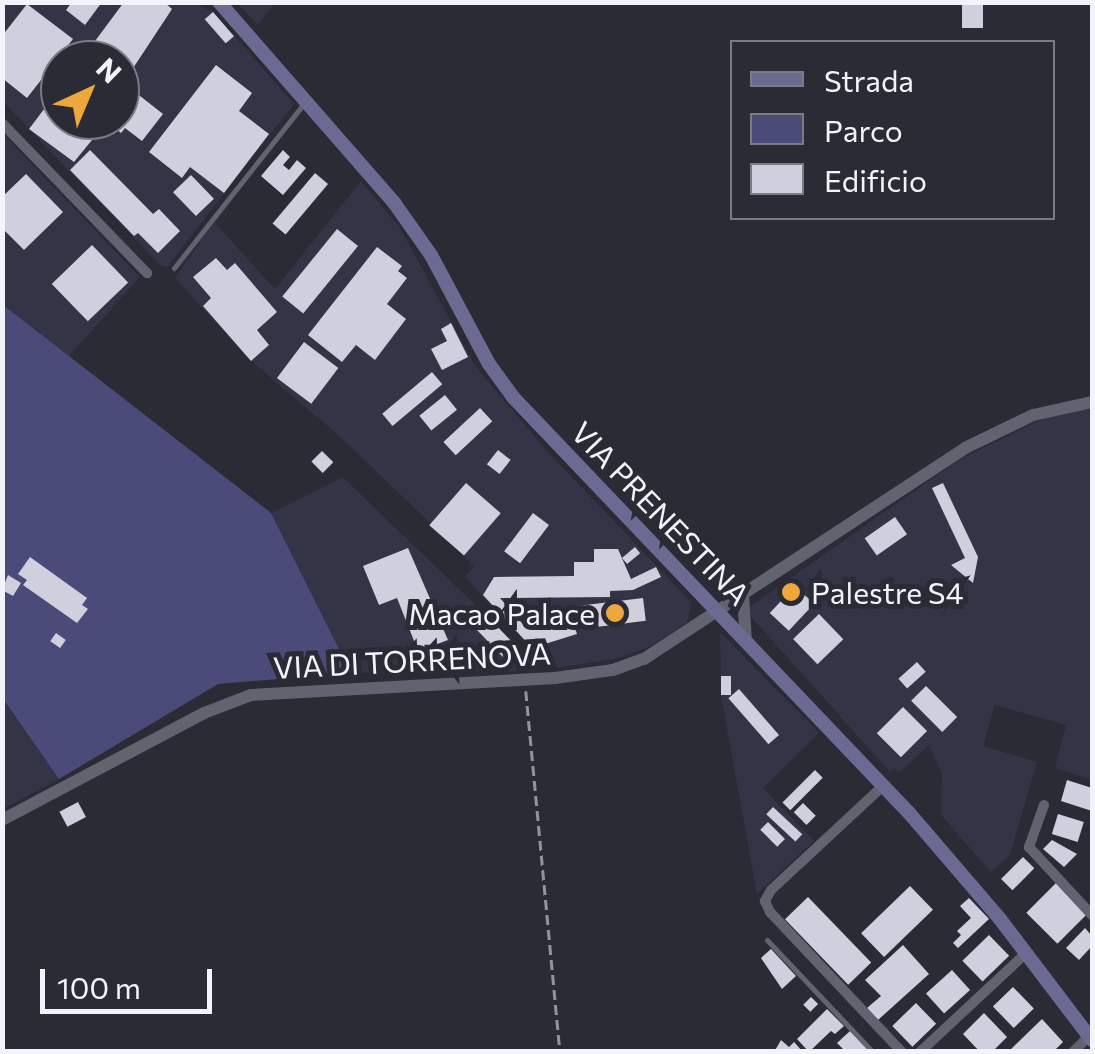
<!DOCTYPE html>
<html>
<head>
<meta charset="utf-8">
<style>
  body { margin:0 }
  #map { position:relative; width:1095px; height:1054px; overflow:hidden; background:#2b2b36; font-family:Commissioner,sans-serif }
  div>[style] { position:absolute }
  .built>* { inset:0; background:#333445 }
  .green>* { inset:0; background:#4b4b79 }
  .building>* { inset:0; background:#cfcfde; transform-origin:0 0 }
  .path>* { height:2.5px; margin-top:-1.25px; transform-origin:0; background:repeating-linear-gradient(90deg,#92939c 0 10px,transparent 0 15px) }
  .service>* { height:5px; margin:-2.5px; padding:0 2.5px; transform-origin:2.5px; border-radius:2.5px; background:#626370 }
  .minor>* { height:10px; margin:-5px; padding:0 5px; transform-origin:5px; border-radius:5px; background:#626370 }
  .tertiary>* { height:12px; margin:-6px; padding:0 6px; transform-origin:6px; border-radius:6px; background:#626370 }
  .secondary>* { height:14px; margin:-7px; padding:0 7px; transform-origin:7px; border-radius:7px; background:#6b6a93 }
  .dots>* { width:28px; height:28px; translate:-50% -50%; box-sizing:border-box; border:5px solid #2b2b36; border-radius:50% }
  span { translate:-50% -50%; white-space:nowrap; text-align:center; line-height:1.15; -webkit-text-stroke:10px #2b2b36; paint-order:stroke }
  .street-label { font-size:30px; color:#f3f4fb }
  .poi-label { font-size:30px; color:#f3f4fb }
  .left { translate:0 -50%; text-align:left }
  .right { translate:-100% -50%; text-align:right }
  .frame { position:absolute; inset:0; border:5px solid #f3f4fb; pointer-events:none }
  .legend { position:absolute; left:730px; top:40px; width:325px; height:180px; box-sizing:border-box; background:#2b2b36; border:2px solid #7b7b85; margin:0; padding:12px 18px; list-style:none; font-size:30px; color:#f3f4fb }
  .legend li { display:flex; align-items:center; gap:20px; height:50px }
  .legend b { width:50px; border:2px solid #7b7b85 }
  .north { position:absolute; left:40px; top:40px; width:100px; height:100px; box-sizing:border-box; background:#2b2b36; border:2px solid #7b7b85; border-radius:50%; rotate:44deg; font-size:28px; font-weight:700; line-height:40px; text-align:center; color:#f3f4fb }
  .north::after { content:''; display:block; margin:auto; width:35px; height:45px; background:#eea73d; clip-path:polygon(50% 0,100% 100%,50% 72%,0 100%) }
  .scale { position:absolute; left:40px; top:969px; width:172px; height:45px; box-sizing:border-box; border:5px solid #f3f4fb; border-top:0; padding-left:12px; font-size:30px; line-height:35px; white-space:nowrap; color:#f3f4fb; -webkit-text-stroke:8px #2b2b36; paint-order:stroke }
</style>
</head>
<body>
<div id="map">
  <div class="built">
    <div style="clip-path:polygon(evenodd,192px 2px,213px 12px,294px 104px,167px 267px,160px 265px,3px 102px,3px 3px,192px 2px,60px 60px,120px 60px,120px 120px,60px 120px,60px 60px)"></div>
    <div style="clip-path:polygon(237px 3px,275px 3px,258px 25px)"></div>
    <div style="clip-path:polygon(2px 133px,140px 277px,69px 356px,3px 304px)"></div>
    <div style="clip-path:polygon(361px 181px,400px 228px,476px 367px,546px 450px,691px 602px,687px 623px,656px 644px,619px 658px,551px 669px,465px 577px,474px 567px,465px 556px,337px 434px,251px 361px,175px 278px,214px 222px,275px 289px)"></div>
    <div style="clip-path:polygon(1092px 409px,1092px 780px,1055px 768px,1066px 725px,995px 705px,983px 746px,1037px 762px,1010px 855px,991px 872px,941px 815px,942px 774px,929px 745px,899px 773px,894px 768px,890px 772px,745px 610px,960px 459px,1057px 412px)"></div>
    <div style="clip-path:polygon(343px 477px,489px 618px,539px 671px,351px 673px,271px 513px)"></div>
    <div style="clip-path:polygon(720px 632px,819px 733px,763px 788px,814px 841px,757px 894px,721px 695px)"></div>
    <div style="clip-path:polygon(2px 699px,59px 779px,3px 809px,2px 809px)"></div>
  </div>
  <div class="green">
    <div style="clip-path:polygon(2px 304px,271px 513px,351px 673px,218px 684px,59px 779px,3px 699px)"></div>
  </div>
  <div class="building">
    <div style="clip-path:polygon(72px 2px,102px 2px,85px 25px,66px 10px)"></div>
    <div style="clip-path:polygon(124px 2px,164px 2px,172px 9px,120px 88px,120px 60px,81px 60px)"></div>
    <div style="left:962px;top:2px;width:21px;height:26px"></div>
    <div style="clip-path:polygon(27px 4px,73px 39px,27px 98px,2px 78px,2px 36px)"></div>
    <div style="left:213px;top:12px;width:32px;height:11px;rotate:49deg"></div>
    <div style="clip-path:polygon(216px 65px,252px 93px,239px 111px,269px 134px,224px 193px,190px 167px,182px 178px,149px 152px)"></div>
    <div style="clip-path:polygon(60px 88px,60px 120px,96px 120px,93px 124px,101px 129px,74px 162px,29px 129px)"></div>
    <div style="clip-path:polygon(135px 92px,163px 114px,142px 141px,125px 128px,121px 133px,110px 124px,120px 120px,120px 110px)"></div>
    <div style="clip-path:polygon(90px 150px,153px 214px,159px 209px,180px 231px,158px 253px,138px 233px,134px 236px,70px 170px)"></div>
    <div style="clip-path:polygon(283px 150px,290px 157px,283px 165px,289px 170px,297px 160px,306px 168px,283px 195px,261px 176px)"></div>
    <div style="left:315px;top:173px;width:17px;height:66px;rotate:40deg"></div>
    <div style="clip-path:polygon(26px 174px,63px 212px,24px 250px,2px 228px,2px 197px)"></div>
    <div style="left:191px;top:175px;width:33px;height:25px;rotate:46deg"></div>
    <div style="left:337px;top:229px;width:27px;height:87px;rotate:39deg"></div>
    <div style="left:92px;top:245px;width:52px;height:56px;rotate:46deg"></div>
    <div style="clip-path:polygon(377px 247px,402px 266px,398px 271px,407px 278px,387px 304px,406px 319px,375px 360px,356px 345px,342px 362px,308px 335px)"></div>
    <div style="clip-path:polygon(216px 258px,227px 270px,235px 263px,277px 312px,257px 330px,269px 345px,251px 361px,203px 306px,211px 298px,193px 277px)"></div>
    <div style="clip-path:polygon(451px 323px,468px 357px,442px 370px,431px 349px,447px 341px,441px 329px)"></div>
    <div style="left:304px;top:342px;width:43px;height:45px;rotate:37deg"></div>
    <div style="left:432px;top:372px;width:16px;height:65px;rotate:50deg"></div>
    <div style="left:445px;top:395px;width:19px;height:33px;rotate:51deg"></div>
    <div style="left:480px;top:408px;width:18px;height:50px;rotate:47deg"></div>
    <div style="left:498px;top:450px;width:16px;height:18px;rotate:38deg"></div>
    <div style="left:322px;top:451px;width:16px;height:15px;rotate:45deg"></div>
    <div style="left:466px;top:483px;width:46px;height:56px;rotate:41deg"></div>
    <div style="clip-path:polygon(943px 483px,978px 557px,973px 583px,951px 565px,965px 558px,932px 488px)"></div>
    <div style="left:533px;top:513px;width:20px;height:48px;rotate:37deg"></div>
    <div style="left:895px;top:517px;width:21px;height:37px;rotate:55deg"></div>
    <div style="left:635px;top:547px;width:8px;height:17px;rotate:50deg"></div>
    <div style="clip-path:polygon(408px 548px,448px 640px,418px 651px,397px 598px,379px 605px,363px 566px)"></div>
    <div style="clip-path:polygon(594px 549px,618px 549px,631px 579px,656px 567px,661px 577px,633px 590px,610px 591px,610px 597px,500px 598px,527px 629px,569px 613px,577px 634px,532px 648px,483px 595px,494px 577px,574px 576px,574px 562px,594px 562px)"></div>
    <div style="clip-path:polygon(30px 557px,87px 598px,82px 605px,88px 609px,77px 623px,23px 585px,27px 580px,18px 574px)"></div>
    <div style="clip-path:polygon(8px 575px,21px 583px,13px 596px,2px 590px)"></div>
    <div style="left:795px;top:586px;width:26px;height:37px;rotate:43deg"></div>
    <div style="left:643px;top:598px;width:23px;height:60px;rotate:83deg"></div>
    <div style="left:819px;top:614px;width:35px;height:36px;rotate:46deg"></div>
    <div style="left:489px;top:618px;width:50px;height:17px;rotate:46deg"></div>
    <div style="left:56px;top:633px;width:12px;height:10px;rotate:35deg"></div>
    <div style="left:917px;top:662px;width:13px;height:25px;rotate:48deg"></div>
    <div style="left:721px;top:676px;width:10px;height:19px"></div>
    <div style="left:926px;top:686px;width:44px;height:21px;rotate:45deg"></div>
    <div style="left:739px;top:689px;width:61px;height:14px;rotate:49deg"></div>
    <div style="left:903px;top:707px;width:34px;height:37px;rotate:45deg"></div>
    <div style="left:815px;top:770px;width:11px;height:46px;rotate:45deg"></div>
    <div style="clip-path:polygon(1067px 780px,1092px 788px,1092px 811px,1061px 801px)"></div>
    <div style="left:78px;top:802px;width:17px;height:21px;rotate:62deg"></div>
    <div style="left:803px;top:803px;width:18px;height:13px;rotate:45deg"></div>
    <div style="left:773px;top:807px;width:40px;height:10px;rotate:43deg"></div>
    <div style="left:1058px;top:814px;width:27px;height:21px;rotate:17deg"></div>
    <div style="left:768px;top:822px;width:24px;height:11px;rotate:45deg"></div>
    <div style="clip-path:polygon(1052px 840px,1077px 854px,1064px 867px,1043px 849px)"></div>
    <div style="left:1023px;top:857px;width:16px;height:31px;rotate:45deg"></div>
    <div style="left:1056px;top:883px;width:44px;height:42px;rotate:45deg"></div>
    <div style="left:910px;top:886px;width:33px;height:68px;rotate:46deg"></div>
    <div style="left:808px;top:897px;width:91px;height:32px;rotate:46deg"></div>
    <div style="clip-path:polygon(969px 898px,989px 919px,958px 948px,953px 943px,961px 935px,957px 931px,971px 918px,960px 906px)"></div>
    <div style="clip-path:polygon(1085px 928px,1092px 936px,1092px 946px,1079px 960px,1066px 948px)"></div>
    <div style="left:989px;top:935px;width:29px;height:37px;rotate:46deg"></div>
    <div style="clip-path:polygon(903px 945px,929px 974px,878px 1020px,867px 1008px,881px 996px,865px 980px)"></div>
    <div style="clip-path:polygon(771px 949px,796px 976px,782px 989px,761px 958px)"></div>
    <div style="left:952px;top:970px;width:27px;height:35px;rotate:48deg"></div>
    <div style="left:1013px;top:987px;width:30px;height:28px;rotate:46deg"></div>
    <div style="left:811px;top:997px;width:10px;height:11px;rotate:45deg"></div>
    <div style="left:916px;top:1003px;width:29px;height:33px;rotate:46deg"></div>
    <div style="clip-path:polygon(827px 1009px,844px 1026px,835px 1034px,831px 1031px,809px 1052px,797px 1039px)"></div>
    <div style="clip-path:polygon(984px 1013px,1007px 1037px,992px 1052px,980px 1052px,963px 1034px)"></div>
    <div style="clip-path:polygon(1042px 1019px,1063px 1042px,1053px 1052px,1008px 1052px)"></div>
    <div style="clip-path:polygon(850px 1031px,868px 1048px,865px 1052px,846px 1052px,837px 1043px)"></div>
    <div style="clip-path:polygon(781px 1040px,789px 1047px,794px 1042px,803px 1052px,774px 1052px)"></div>
  </div>
  <div class="path">
    <div style="left:526px;top:691px;width:363px;rotate:84.6deg"></div>
  </div>
  <div class="service">
    <div style="left:174px;top:268px;width:211px;rotate:-51.7deg"></div>
    <div style="left:767px;top:940px;width:154px;rotate:46.6deg"></div>
  </div>
  <div class="minor">
    <div style="left:2px;top:123px;width:209px;rotate:46deg"></div>
    <div style="left:884px;top:785px;width:154px;rotate:137.1deg"></div>
    <div style="left:771px;top:890px;width:13px;rotate:119deg"></div>
    <div style="left:765px;top:901px;width:12px;rotate:66deg"></div>
    <div style="left:770px;top:912px;width:192px;rotate:46.7deg"></div>
    <div style="left:1044px;top:805px;width:45px;rotate:109.7deg"></div>
    <div style="left:1029px;top:847px;width:93px;rotate:47.2deg"></div>
    <div style="left:920px;top:1052px;width:145px;rotate:-43deg"></div>
    <div style="left:1073px;top:1052px;width:23px;rotate:-45deg"></div>
  </div>
  <div class="tertiary">
    <div style="left:743px;top:595px;width:46px;rotate:86.3deg"></div>
    <div style="left:2px;top:820px;width:229px;rotate:-27.9deg"></div>
    <div style="left:204px;top:713px;width:50px;rotate:-21deg"></div>
    <div style="left:251px;top:695px;width:304px;rotate:-3.2deg"></div>
    <div style="left:555px;top:678px;width:59px;rotate:-7.9deg"></div>
    <div style="left:613px;top:670px;width:33px;rotate:-20deg"></div>
    <div style="left:644px;top:659px;width:384px;rotate:-33.3deg"></div>
    <div style="left:965px;top:448px;width:76px;rotate:-25.9deg"></div>
    <div style="left:1033px;top:415px;width:60px;rotate:-12.4deg"></div>
  </div>
  <div class="secondary">
    <div style="left:219px;top:2px;width:268px;rotate:48.9deg"></div>
    <div style="left:395px;top:204px;width:62px;rotate:54.8deg"></div>
    <div style="left:431px;top:255px;width:123px;rotate:62deg"></div>
    <div style="left:489px;top:364px;width:41px;rotate:54deg"></div>
    <div style="left:513px;top:397px;width:576px;rotate:46.41deg"></div>
    <div style="left:910px;top:814px;width:138px;rotate:49.4deg"></div>
    <div style="left:1000px;top:919px;width:152px;rotate:52.8deg"></div>
  </div>
  <div class="dots">
    <div style="left:791px;top:592px;background:#eea73d"></div>
    <div style="left:615px;top:613px;background:#eea73d"></div>
  </div>
  <div class="street-label">
    <span style="left:661px;top:513px;rotate:46deg">VIA PRENESTINA</span>
    <span style="left:412px;top:660px;rotate:-3deg">VIA DI TORRENOVA</span>
  </div>
  <div class="poi-label">
    <span class="left" style="left:811px;top:592px">Palestre S4</span>
    <span class="right" style="left:595px;top:613px">Macao Palace</span>
  </div>
  <div class="frame"></div>
  <ul class="legend">
  <li><b style="height:12px;background:#6b6a93"></b>Strada</li>
  <li><b style="height:28px;background:#4b4b79"></b>Parco</li>
  <li><b style="height:28px;background:#cfcfde"></b>Edificio</li>
  </ul>
  <div class="north">N</div>
  <div class="scale">100 m</div>
</div>
</body>
</html>
